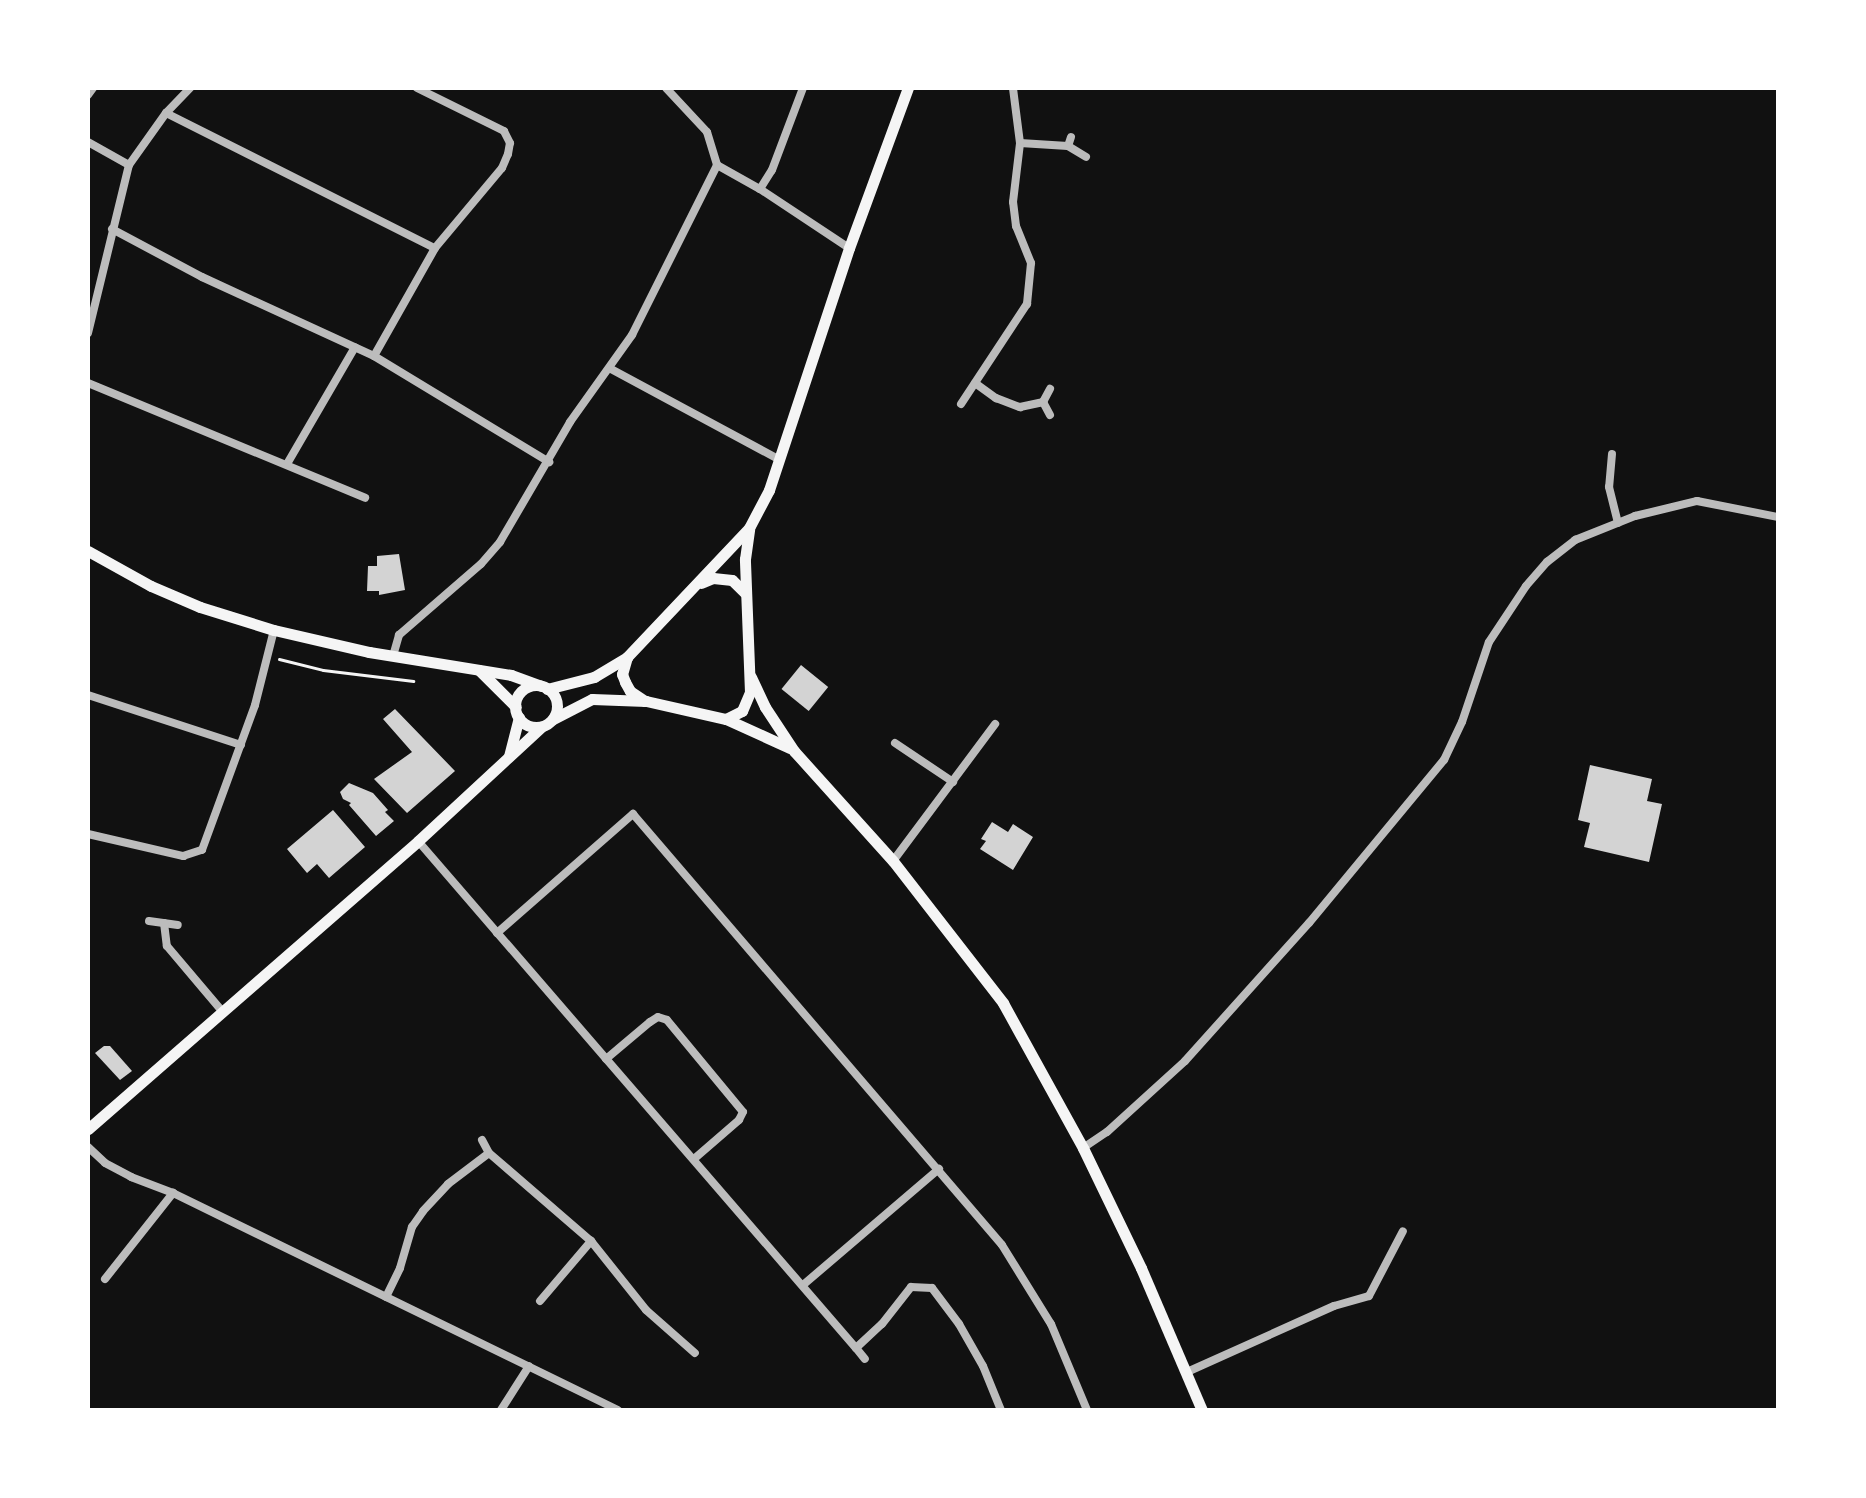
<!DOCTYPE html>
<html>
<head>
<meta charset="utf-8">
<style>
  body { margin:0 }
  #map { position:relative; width:1866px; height:1498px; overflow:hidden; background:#111; font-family:Quicksand,sans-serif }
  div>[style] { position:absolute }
  .building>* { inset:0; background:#d3d3d3; transform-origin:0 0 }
  .path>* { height:3px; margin:-1.5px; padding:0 1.5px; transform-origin:1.5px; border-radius:1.5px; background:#f5f5f5 }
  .minor>* { height:8px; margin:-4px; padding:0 4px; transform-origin:4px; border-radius:4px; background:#bcbcbc }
  .secondary>* { height:11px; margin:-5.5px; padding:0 5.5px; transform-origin:5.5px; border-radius:5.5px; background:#f5f5f5 }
  .secondary>.ring { margin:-5.5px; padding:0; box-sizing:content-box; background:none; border:11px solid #f5f5f5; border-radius:50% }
  span { translate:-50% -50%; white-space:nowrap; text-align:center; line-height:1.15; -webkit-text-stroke:7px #fff; paint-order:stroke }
  .frame { position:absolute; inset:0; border:90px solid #fff; pointer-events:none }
</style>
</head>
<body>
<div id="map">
  <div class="building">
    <div style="clip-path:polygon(399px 554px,405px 590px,379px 595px,379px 591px,367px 591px,368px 566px,377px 566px,377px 556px)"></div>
    <div style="left:801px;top:665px;width:35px;height:31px;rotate:39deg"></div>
    <div style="clip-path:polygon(395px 709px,455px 771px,407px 813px,374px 779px,412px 752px,383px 719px)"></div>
    <div style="clip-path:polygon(1590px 765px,1652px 779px,1647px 801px,1662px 804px,1649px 862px,1584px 847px,1590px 823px,1578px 820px)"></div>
    <div style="clip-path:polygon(349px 783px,373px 793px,388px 810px,385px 812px,394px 821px,376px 836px,349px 805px,351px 803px,343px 799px,340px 792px)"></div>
    <div style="clip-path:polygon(333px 810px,365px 847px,329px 878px,317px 864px,307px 873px,287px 849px)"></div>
    <div style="clip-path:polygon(992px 822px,1008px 832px,1013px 824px,1033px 837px,1013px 870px,980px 849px,986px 841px,981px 839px)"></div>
    <div style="clip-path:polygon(104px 1046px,110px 1046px,132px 1071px,120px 1080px,95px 1053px)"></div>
  </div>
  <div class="path">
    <div style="left:279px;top:659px;width:45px;rotate:14deg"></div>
    <div style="left:323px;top:670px;width:91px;rotate:7deg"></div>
  </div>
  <div class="minor">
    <div style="left:666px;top:88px;width:60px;rotate:47deg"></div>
    <div style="left:707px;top:132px;width:34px;rotate:73deg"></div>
    <div style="left:88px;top:95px;width:9px;rotate:-54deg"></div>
    <div style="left:166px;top:113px;width:301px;rotate:26.7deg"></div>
    <div style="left:1071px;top:137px;width:9px;rotate:108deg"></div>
    <div style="left:1068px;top:146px;width:21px;rotate:31deg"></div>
    <div style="left:88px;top:142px;width:47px;rotate:29.3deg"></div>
    <div style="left:1020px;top:143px;width:48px;rotate:3.6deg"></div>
    <div style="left:760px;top:189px;width:107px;rotate:33.5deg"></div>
    <div style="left:112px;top:229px;width:102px;rotate:28.1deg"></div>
    <div style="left:202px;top:277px;width:189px;rotate:24.7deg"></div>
    <div style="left:374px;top:356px;width:205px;rotate:31.2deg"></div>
    <div style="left:88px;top:333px;width:173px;rotate:-76.3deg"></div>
    <div style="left:129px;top:165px;width:64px;rotate:-54.6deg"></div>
    <div style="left:166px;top:113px;width:35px;rotate:-46deg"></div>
    <div style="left:374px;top:356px;width:124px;rotate:-60.5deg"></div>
    <div style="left:435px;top:248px;width:104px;rotate:-50.1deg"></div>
    <div style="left:502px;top:168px;width:15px;rotate:-67deg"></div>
    <div style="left:508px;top:154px;width:11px;rotate:-80deg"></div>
    <div style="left:510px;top:143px;width:13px;rotate:-117deg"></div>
    <div style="left:504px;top:131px;width:97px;rotate:-153.7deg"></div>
    <div style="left:611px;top:369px;width:192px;rotate:28.3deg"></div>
    <div style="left:88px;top:383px;width:300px;rotate:22.5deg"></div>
    <div style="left:975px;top:383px;width:26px;rotate:36deg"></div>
    <div style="left:996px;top:398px;width:26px;rotate:21deg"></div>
    <div style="left:1020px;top:407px;width:24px;rotate:-12deg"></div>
    <div style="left:961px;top:404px;width:120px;rotate:-56.6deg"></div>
    <div style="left:1027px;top:304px;width:41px;rotate:-84.4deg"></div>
    <div style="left:1031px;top:263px;width:40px;rotate:-112deg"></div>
    <div style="left:1016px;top:226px;width:24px;rotate:-97deg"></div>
    <div style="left:1013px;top:202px;width:59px;rotate:-83.2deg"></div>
    <div style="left:1020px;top:143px;width:55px;rotate:-97.3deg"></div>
    <div style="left:1050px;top:415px;width:15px;rotate:-118deg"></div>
    <div style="left:1043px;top:402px;width:15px;rotate:-62deg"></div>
    <div style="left:1612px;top:454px;width:33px;rotate:95deg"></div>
    <div style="left:1609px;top:487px;width:37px;rotate:76deg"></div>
    <div style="left:287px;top:464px;width:135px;rotate:-59.8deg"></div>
    <div style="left:393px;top:656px;width:22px;rotate:-74deg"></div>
    <div style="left:399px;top:635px;width:108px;rotate:-40.9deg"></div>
    <div style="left:481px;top:564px;width:29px;rotate:-49deg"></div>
    <div style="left:500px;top:542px;width:139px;rotate:-59.7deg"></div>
    <div style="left:570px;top:422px;width:107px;rotate:-54.5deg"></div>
    <div style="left:632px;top:335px;width:190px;rotate:-63.4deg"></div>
    <div style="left:717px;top:165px;width:49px;rotate:29.2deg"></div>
    <div style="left:760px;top:189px;width:22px;rotate:-58deg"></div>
    <div style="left:772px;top:170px;width:88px;rotate:-69.3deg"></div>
    <div style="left:88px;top:695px;width:161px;rotate:18.1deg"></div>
    <div style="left:895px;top:743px;width:70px;rotate:33.9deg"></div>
    <div style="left:88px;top:834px;width:98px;rotate:13deg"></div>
    <div style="left:183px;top:856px;width:20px;rotate:-18deg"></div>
    <div style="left:202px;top:850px;width:154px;rotate:-69.9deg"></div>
    <div style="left:255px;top:705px;width:77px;rotate:-75.8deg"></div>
    <div style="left:418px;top:841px;width:670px;rotate:49.18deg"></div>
    <div style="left:856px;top:1348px;width:35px;rotate:-43deg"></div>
    <div style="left:882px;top:1324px;width:47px;rotate:-51.9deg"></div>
    <div style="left:911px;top:1287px;width:21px;rotate:3deg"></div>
    <div style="left:932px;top:1288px;width:45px;rotate:53.1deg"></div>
    <div style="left:959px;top:1324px;width:48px;rotate:60.3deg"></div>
    <div style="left:983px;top:1366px;width:48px;rotate:67.8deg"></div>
    <div style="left:893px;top:861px;width:171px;rotate:-53.3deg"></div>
    <div style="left:149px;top:921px;width:29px;rotate:8deg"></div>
    <div style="left:164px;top:923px;width:23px;rotate:83deg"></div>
    <div style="left:167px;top:946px;width:85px;rotate:49.8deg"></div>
    <div style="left:497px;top:933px;width:181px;rotate:-41.2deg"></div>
    <div style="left:633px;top:814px;width:567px;rotate:49.43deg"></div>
    <div style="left:1002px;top:1245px;width:93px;rotate:58.2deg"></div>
    <div style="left:1051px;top:1324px;width:93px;rotate:67.3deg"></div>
    <div style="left:606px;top:1059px;width:57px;rotate:-40.1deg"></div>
    <div style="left:650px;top:1022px;width:9px;rotate:-32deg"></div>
    <div style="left:658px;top:1017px;width:9px;rotate:18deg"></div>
    <div style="left:667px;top:1020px;width:119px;rotate:50.4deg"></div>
    <div style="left:743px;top:1112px;width:9px;rotate:117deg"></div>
    <div style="left:739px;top:1120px;width:60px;rotate:139.1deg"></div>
    <div style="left:482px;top:1140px;width:15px;rotate:62deg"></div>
    <div style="left:489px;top:1153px;width:135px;rotate:40.8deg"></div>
    <div style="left:591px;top:1241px;width:88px;rotate:51.4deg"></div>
    <div style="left:646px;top:1310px;width:65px;rotate:41.3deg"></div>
    <div style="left:88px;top:1147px;width:23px;rotate:43deg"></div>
    <div style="left:105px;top:1163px;width:30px;rotate:28deg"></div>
    <div style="left:131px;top:1177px;width:45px;rotate:20.9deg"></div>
    <div style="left:173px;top:1193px;width:495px;rotate:26deg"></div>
    <div style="left:1083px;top:1148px;width:29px;rotate:-34deg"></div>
    <div style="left:1107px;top:1132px;width:105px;rotate:-42.3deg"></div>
    <div style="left:1185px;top:1061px;width:186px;rotate:-48.1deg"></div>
    <div style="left:1309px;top:923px;width:212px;rotate:-50.4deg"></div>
    <div style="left:1444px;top:760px;width:42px;rotate:-64.7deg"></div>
    <div style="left:1462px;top:722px;width:84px;rotate:-71.4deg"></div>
    <div style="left:1489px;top:642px;width:67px;rotate:-56.5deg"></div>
    <div style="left:1526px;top:586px;width:32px;rotate:-49deg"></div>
    <div style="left:1547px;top:562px;width:36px;rotate:-38deg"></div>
    <div style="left:1575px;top:540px;width:65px;rotate:-21.8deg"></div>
    <div style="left:1635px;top:516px;width:64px;rotate:-13.6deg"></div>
    <div style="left:1697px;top:501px;width:83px;rotate:11.2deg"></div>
    <div style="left:105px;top:1279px;width:110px;rotate:-51.7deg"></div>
    <div style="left:803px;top:1285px;width:179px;rotate:-40.5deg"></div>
    <div style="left:386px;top:1297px;width:32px;rotate:-64deg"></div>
    <div style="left:400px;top:1268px;width:43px;rotate:-73.7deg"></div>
    <div style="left:412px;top:1227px;width:19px;rotate:-55deg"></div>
    <div style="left:423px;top:1211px;width:37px;rotate:-47deg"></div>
    <div style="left:448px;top:1184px;width:51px;rotate:-37.1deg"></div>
    <div style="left:540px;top:1301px;width:79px;rotate:-49.6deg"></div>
    <div style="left:856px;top:1348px;width:14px;rotate:51deg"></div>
    <div style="left:1187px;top:1372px;width:161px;rotate:-24.2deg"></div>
    <div style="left:1334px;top:1306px;width:36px;rotate:-16deg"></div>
    <div style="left:1369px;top:1296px;width:73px;rotate:-62.4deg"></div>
    <div style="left:501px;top:1410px;width:52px;rotate:-57.5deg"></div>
  </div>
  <div class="secondary">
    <div style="left:88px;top:551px;width:72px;rotate:29.1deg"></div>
    <div style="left:151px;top:586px;width:53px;rotate:23.2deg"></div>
    <div style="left:200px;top:607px;width:77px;rotate:17.3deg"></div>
    <div style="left:274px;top:630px;width:98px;rotate:13deg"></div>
    <div style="left:369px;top:652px;width:144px;rotate:9.2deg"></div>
    <div style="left:511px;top:675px;width:32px;rotate:20deg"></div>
    <div style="left:701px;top:583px;width:13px;rotate:-23deg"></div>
    <div style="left:713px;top:578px;width:19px;rotate:6deg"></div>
    <div style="left:732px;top:580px;width:18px;rotate:45deg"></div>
    <div style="left:627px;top:657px;width:18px;rotate:106deg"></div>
    <div style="left:622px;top:674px;width:9px;rotate:69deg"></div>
    <div style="left:625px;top:682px;width:10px;rotate:61deg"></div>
    <div style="left:630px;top:691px;width:18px;rotate:34deg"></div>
    <div style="left:479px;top:670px;width:52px;rotate:45deg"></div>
    <div style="left:751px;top:677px;width:33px;rotate:65deg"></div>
    <div style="left:765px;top:707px;width:53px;rotate:56.6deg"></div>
    <div style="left:794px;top:751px;width:148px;rotate:48deg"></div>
    <div style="left:893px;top:861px;width:180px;rotate:52.2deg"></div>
    <div style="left:1003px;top:1003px;width:166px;rotate:61.1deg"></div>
    <div style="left:1083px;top:1148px;width:133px;rotate:64.2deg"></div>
    <div style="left:1141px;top:1268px;width:155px;rotate:66.8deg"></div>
    <div class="ring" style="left:515px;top:685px;width:31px;height:31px"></div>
    <div style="left:547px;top:689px;width:49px;rotate:-14.3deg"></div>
    <div style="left:594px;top:677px;width:39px;rotate:-31deg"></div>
    <div style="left:627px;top:657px;width:178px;rotate:-46.6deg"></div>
    <div style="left:749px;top:528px;width:43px;rotate:-62.2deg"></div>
    <div style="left:769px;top:490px;width:255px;rotate:-71.7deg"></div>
    <div style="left:849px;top:248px;width:171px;rotate:-69.8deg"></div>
    <div style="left:553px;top:719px;width:44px;rotate:-27.1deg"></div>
    <div style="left:592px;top:699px;width:54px;rotate:2.1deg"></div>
    <div style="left:646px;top:701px;width:82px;rotate:12.7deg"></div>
    <div style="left:726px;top:719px;width:70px;rotate:24.4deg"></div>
    <div style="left:726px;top:719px;width:18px;rotate:-27deg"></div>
    <div style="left:742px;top:711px;width:21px;rotate:-67deg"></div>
    <div style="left:750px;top:692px;width:133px;rotate:-92.2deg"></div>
    <div style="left:745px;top:559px;width:30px;rotate:-82deg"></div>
    <div style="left:509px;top:756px;width:40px;rotate:-75.6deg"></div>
    <div style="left:88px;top:1129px;width:438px;rotate:-41.1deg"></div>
    <div style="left:418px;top:841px;width:168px;rotate:-42.8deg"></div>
  </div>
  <div class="frame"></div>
</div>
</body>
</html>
